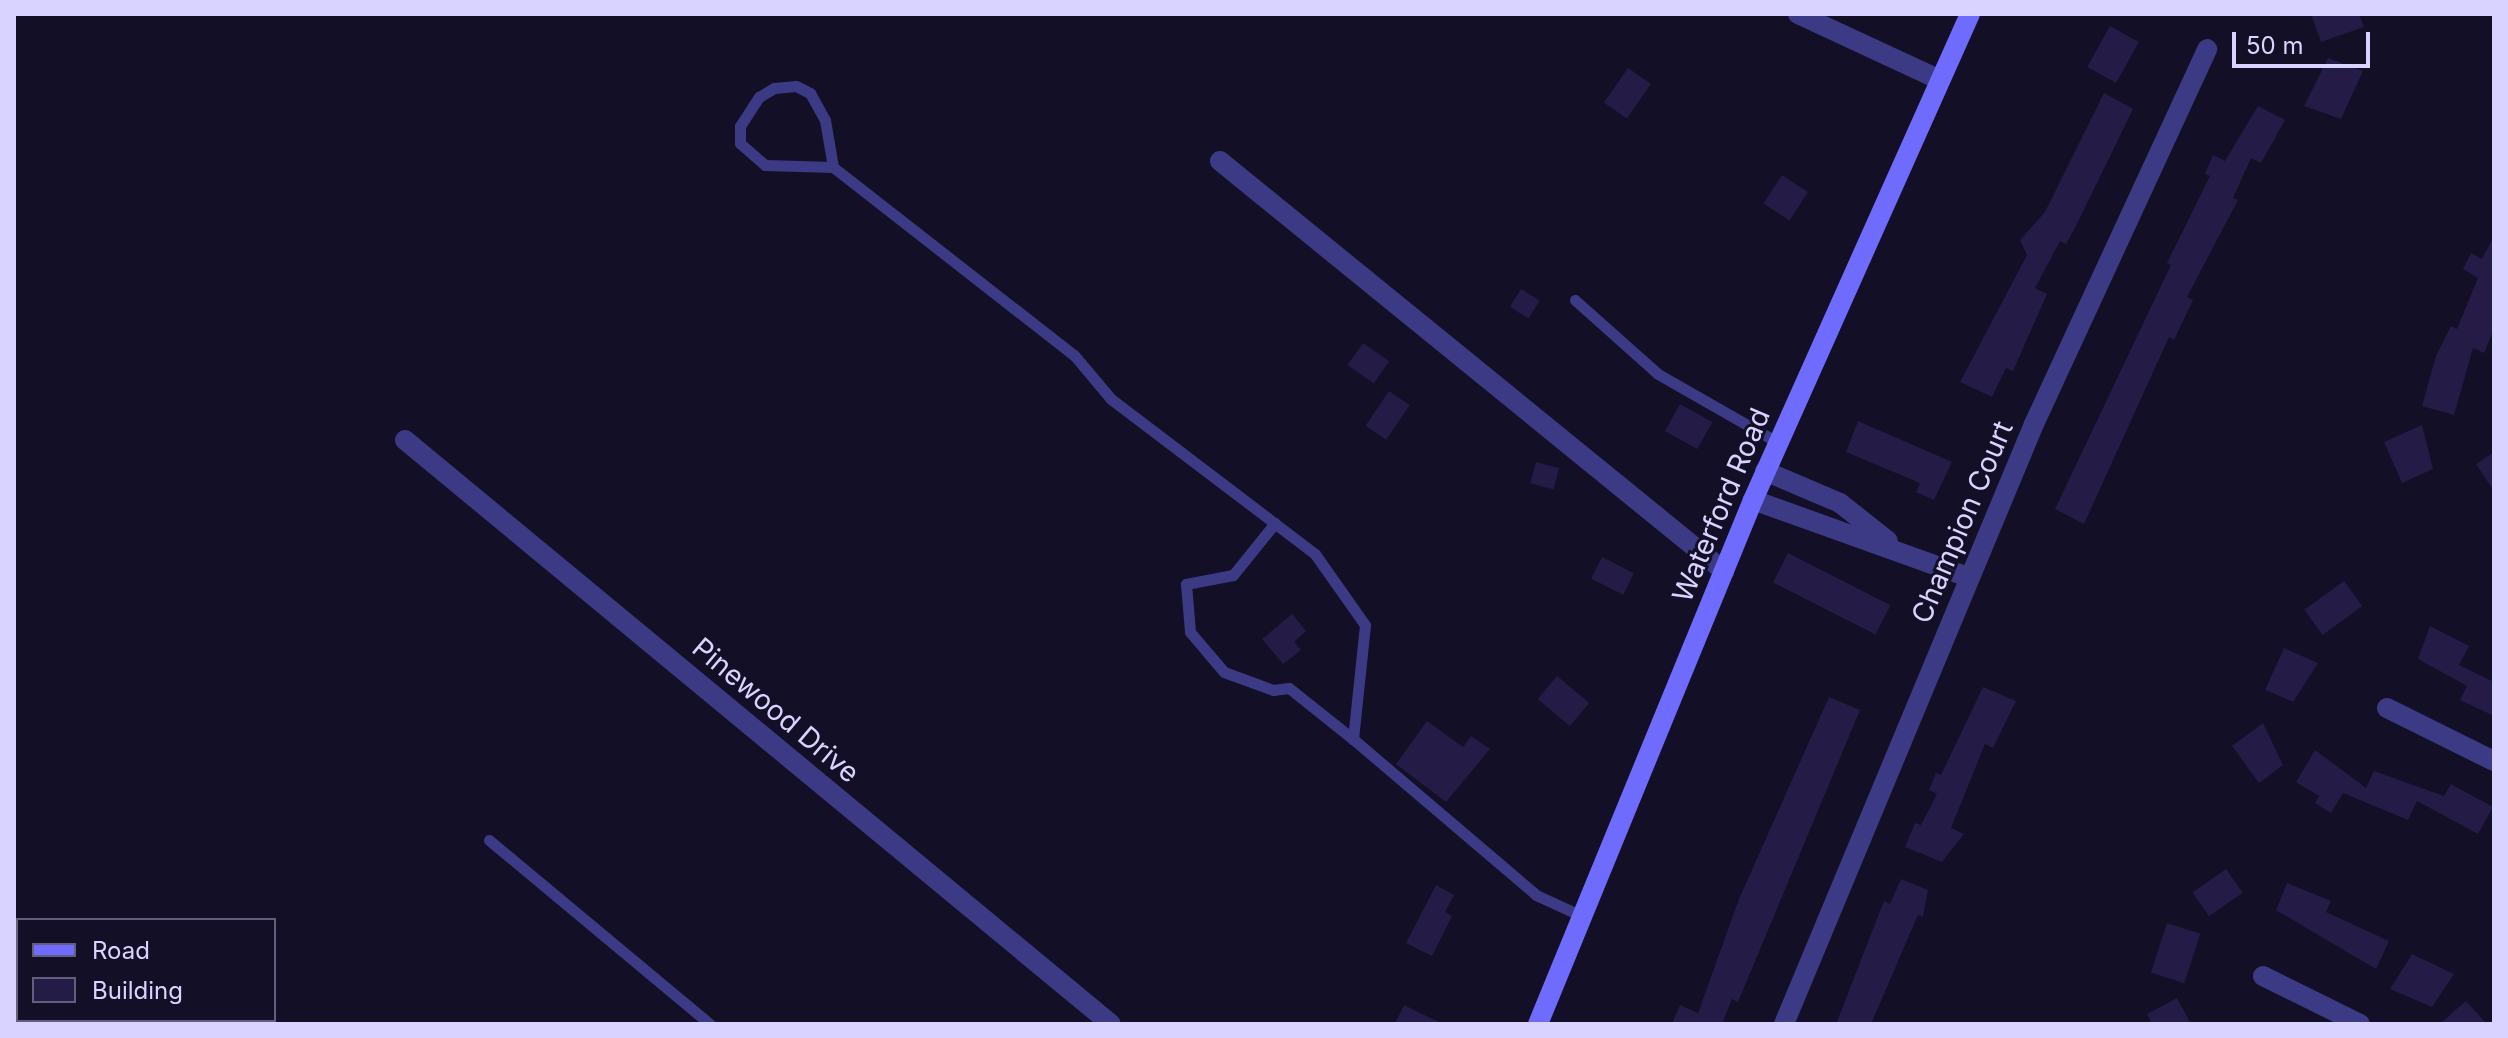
<!DOCTYPE html>
<html>
<head>
<meta charset="utf-8">
<style>
  body { margin:0 }
  #map { position:relative; width:2508px; height:1038px; overflow:hidden; background:#130f26; font-family:Inter,sans-serif }
  div>[style] { position:absolute }
  .building>* { inset:0; background:#241b47; transform-origin:0 0 }
  .lane>* { height:11px; margin:-5.5px; padding:0 5.5px; transform-origin:5.5px; border-radius:5.5px; background:#3d3a85 }
  .street>* { height:20px; margin:-10px; padding:0 10px; transform-origin:10px; border-radius:10px; background:#3d3a85 }
  .secondary>* { height:20px; margin:-10px; padding:0 10px; transform-origin:10px; border-radius:10px; background:#6f6bff }
  span { translate:-50% -50%; white-space:nowrap; text-align:center; line-height:1.15; -webkit-text-stroke:6px #130f26; paint-order:stroke }
  .street-label { font-size:28px; color:#d9d4ff }
  .frame { position:absolute; inset:0; border:16px solid #d9d4ff; pointer-events:none }
  .legend { position:absolute; left:16px; top:918px; width:260px; height:104px; box-sizing:border-box; background:#130f26; border:2px solid #625e7d; margin:0; padding:10px 14px; list-style:none; font-size:24px; color:#d9d4ff }
  .legend li { display:flex; align-items:center; gap:16px; height:40px }
  .legend b { width:40px; border:2px solid #625e7d }
  .scale { position:absolute; left:2232px; top:32px; width:138px; height:36px; box-sizing:border-box; border:4px solid #d9d4ff; border-top:0; padding-left:10px; font-size:24px; line-height:28px; white-space:nowrap; color:#d9d4ff; -webkit-text-stroke:6px #130f26; paint-order:stroke }
</style>
</head>
<body>
<div id="map">
  <div class="building">
    <div style="clip-path:polygon(2311px 14px,2359px 14px,2364px 27px,2321px 42px)"></div>
    <div style="left:2110px;top:26px;width:33px;height:47px;rotate:29deg"></div>
    <div style="clip-path:polygon(2328px 58px,2363px 71px,2341px 119px,2304px 106px)"></div>
    <div style="left:1628px;top:68px;width:28px;height:42px;rotate:35deg"></div>
    <div style="clip-path:polygon(2104px 93px,2133px 109px,2075px 228px,2066px 244px,2060px 241px,2035px 288px,2047px 294px,2013px 371px,2006px 368px,1992px 397px,1960px 382px,2027px 255px,2020px 240px,2045px 212px)"></div>
    <div style="clip-path:polygon(2258px 106px,2285px 120px,2261px 163px,2251px 158px,2233px 198px,2238px 200px,2187px 297px,2193px 300px,2174px 340px,2169px 337px,2084px 524px,2055px 509px,2171px 265px,2167px 263px,2210px 176px,2205px 174px,2213px 155px,2225px 161px)"></div>
    <div style="left:1782px;top:175px;width:31px;height:34px;rotate:33deg"></div>
    <div style="clip-path:polygon(2494px 236px,2494px 329px,2484px 353px,2473px 348px,2454px 415px,2422px 406px,2436px 356px,2451px 326px,2457px 329px,2478px 278px,2463px 269px,2471px 253px,2482px 259px)"></div>
    <div style="left:1521px;top:289px;width:22px;height:21px;rotate:32deg"></div>
    <div style="left:1363px;top:343px;width:32px;height:27px;rotate:35deg"></div>
    <div style="left:1389px;top:391px;width:25px;height:42px;rotate:34deg"></div>
    <div style="left:1680px;top:404px;width:37px;height:31px;rotate:29deg"></div>
    <div style="clip-path:polygon(1858px 421px,1952px 462px,1934px 500px,1916px 492px,1920px 483px,1846px 452px)"></div>
    <div style="clip-path:polygon(2422px 425px,2433px 469px,2402px 483px,2384px 442px)"></div>
    <div style="clip-path:polygon(2494px 452px,2494px 491px,2476px 464px)"></div>
    <div style="left:1536px;top:462px;width:24px;height:22px;rotate:15deg"></div>
    <div style="left:1788px;top:553px;width:115px;height:33px;rotate:27deg"></div>
    <div style="left:1602px;top:557px;width:36px;height:24px;rotate:27deg"></div>
    <div style="left:2344px;top:581px;width:31px;height:49px;rotate:54deg"></div>
    <div style="clip-path:polygon(1292px 614px,1306px 631px,1294px 642px,1301px 650px,1283px 664px,1262px 639px)"></div>
    <div style="clip-path:polygon(2430px 626px,2469px 646px,2459px 665px,2494px 682px,2494px 716px,2460px 700px,2467px 686px,2418px 659px)"></div>
    <div style="clip-path:polygon(2284px 648px,2318px 663px,2293px 702px,2265px 690px)"></div>
    <div style="left:1557px;top:676px;width:42px;height:30px;rotate:40deg"></div>
    <div style="clip-path:polygon(1983px 687px,2016px 701px,1993px 748px,1985px 744px,1951px 828px,1964px 834px,1942px 862px,1905px 847px,1915px 823px,1921px 825px,1937px 794px,1929px 790px,1936px 773px,1941px 775px)"></div>
    <div style="clip-path:polygon(1829px 697px,1860px 710px,1738px 1002px,1732px 999px,1722px 1024px,1672px 1024px,1680px 1005px,1698px 1013px,1739px 899px)"></div>
    <div style="clip-path:polygon(1427px 721px,1463px 747px,1471px 736px,1490px 749px,1446px 802px,1396px 764px)"></div>
    <div style="clip-path:polygon(2263px 723px,2283px 765px,2259px 783px,2232px 746px)"></div>
    <div style="clip-path:polygon(2315px 750px,2366px 788px,2374px 771px,2444px 796px,2451px 784px,2493px 807px,2478px 834px,2417px 801px,2408px 820px,2343px 793px,2331px 813px,2315px 803px,2319px 796px,2296px 782px)"></div>
    <div style="left:2226px;top:869px;width:29px;height:41px;rotate:55deg"></div>
    <div style="clip-path:polygon(1901px 879px,1928px 890px,1923px 917px,1918px 915px,1871px 1024px,1836px 1024px,1884px 901px,1890px 904px)"></div>
    <div style="clip-path:polygon(2287px 883px,2331px 901px,2326px 912px,2389px 941px,2376px 969px,2276px 910px)"></div>
    <div style="clip-path:polygon(1436px 885px,1454px 895px,1445px 912px,1452px 916px,1432px 956px,1406px 943px)"></div>
    <div style="left:2167px;top:923px;width:35px;height:52px;rotate:18deg"></div>
    <div style="clip-path:polygon(2412px 954px,2454px 974px,2432px 1007px,2390px 989px)"></div>
    <div style="clip-path:polygon(2177px 998px,2191px 1024px,2152px 1024px,2147px 1014px)"></div>
    <div style="clip-path:polygon(2466px 1001px,2487px 1024px,2440px 1024px,2454px 1011px)"></div>
    <div style="clip-path:polygon(1404px 1005px,1443px 1024px,1395px 1024px)"></div>
  </div>
  <div class="lane">
    <div style="left:833px;top:167px;width:68px;rotate:-178.3deg"></div>
    <div style="left:765px;top:165px;width:33px;rotate:-139deg"></div>
    <div style="left:740px;top:143px;width:17px;rotate:-90deg"></div>
    <div style="left:740px;top:126px;width:35px;rotate:-57deg"></div>
    <div style="left:759px;top:97px;width:17px;rotate:-31deg"></div>
    <div style="left:774px;top:88px;width:22px;rotate:-5deg"></div>
    <div style="left:796px;top:86px;width:16px;rotate:27deg"></div>
    <div style="left:810px;top:93px;width:31px;rotate:61deg"></div>
    <div style="left:825px;top:120px;width:48px;rotate:80.3deg"></div>
    <div style="left:833px;top:167px;width:306px;rotate:38deg"></div>
    <div style="left:1074px;top:355px;width:57px;rotate:49.9deg"></div>
    <div style="left:1111px;top:399px;width:256px;rotate:37.2deg"></div>
    <div style="left:1315px;top:554px;width:87px;rotate:54.8deg"></div>
    <div style="left:1365px;top:625px;width:115px;rotate:96deg"></div>
    <div style="left:1353px;top:739px;width:240px;rotate:40.4deg"></div>
    <div style="left:1536px;top:895px;width:51px;rotate:24.5deg"></div>
    <div style="left:1575px;top:300px;width:111px;rotate:41.7deg"></div>
    <div style="left:1658px;top:374px;width:137px;rotate:29.7deg"></div>
    <div style="left:1275px;top:523px;width:67px;rotate:128.9deg"></div>
    <div style="left:1233px;top:575px;width:48px;rotate:169.2deg"></div>
    <div style="left:1186px;top:584px;width:48px;rotate:85.2deg"></div>
    <div style="left:1190px;top:632px;width:52px;rotate:49.6deg"></div>
    <div style="left:1224px;top:672px;width:52px;rotate:20.2deg"></div>
    <div style="left:1273px;top:690px;width:16px;rotate:-7deg"></div>
    <div style="left:1289px;top:688px;width:82px;rotate:38.6deg"></div>
    <div style="left:489px;top:840px;width:288px;rotate:39.8deg"></div>
  </div>
  <div class="street">
    <div style="left:1798px;top:14px;width:154px;rotate:24.9deg"></div>
    <div style="left:1220px;top:161px;width:650px;rotate:39.13deg"></div>
    <div style="left:405px;top:440px;width:916px;rotate:39.6deg"></div>
    <div style="left:1765px;top:471px;width:82px;rotate:23.1deg"></div>
    <div style="left:1840px;top:503px;width:61px;rotate:38.4deg"></div>
    <div style="left:1753px;top:500px;width:228px;rotate:19.7deg"></div>
    <div style="left:2387px;top:708px;width:119px;rotate:26.4deg"></div>
    <div style="left:2263px;top:976px;width:108px;rotate:26.3deg"></div>
    <div style="left:1784px;top:1024px;width:650px;rotate:-67.38deg"></div>
    <div style="left:2034px;top:424px;width:413px;rotate:-65.2deg"></div>
  </div>
  <div class="secondary">
    <div style="left:1538px;top:1024px;width:566px;rotate:-67.69deg"></div>
    <div style="left:1753px;top:500px;width:532px;rotate:-65.94deg"></div>
  </div>
  <div class="street-label">
    <span style="left:1721px;top:505px;rotate:-67deg">Waterford Road</span>
    <span style="left:1962px;top:522px;rotate:-67deg">Champion Court</span>
    <span style="left:776px;top:710px;rotate:40deg">Pinewood Drive</span>
  </div>
  <div class="frame"></div>
  <ul class="legend">
  <li><b style="height:10px;background:#6f6bff"></b>Road</li>
  <li><b style="height:22px;background:#241b47"></b>Building</li>
  </ul>
  <div class="scale">50 m</div>
</div>
</body>
</html>
